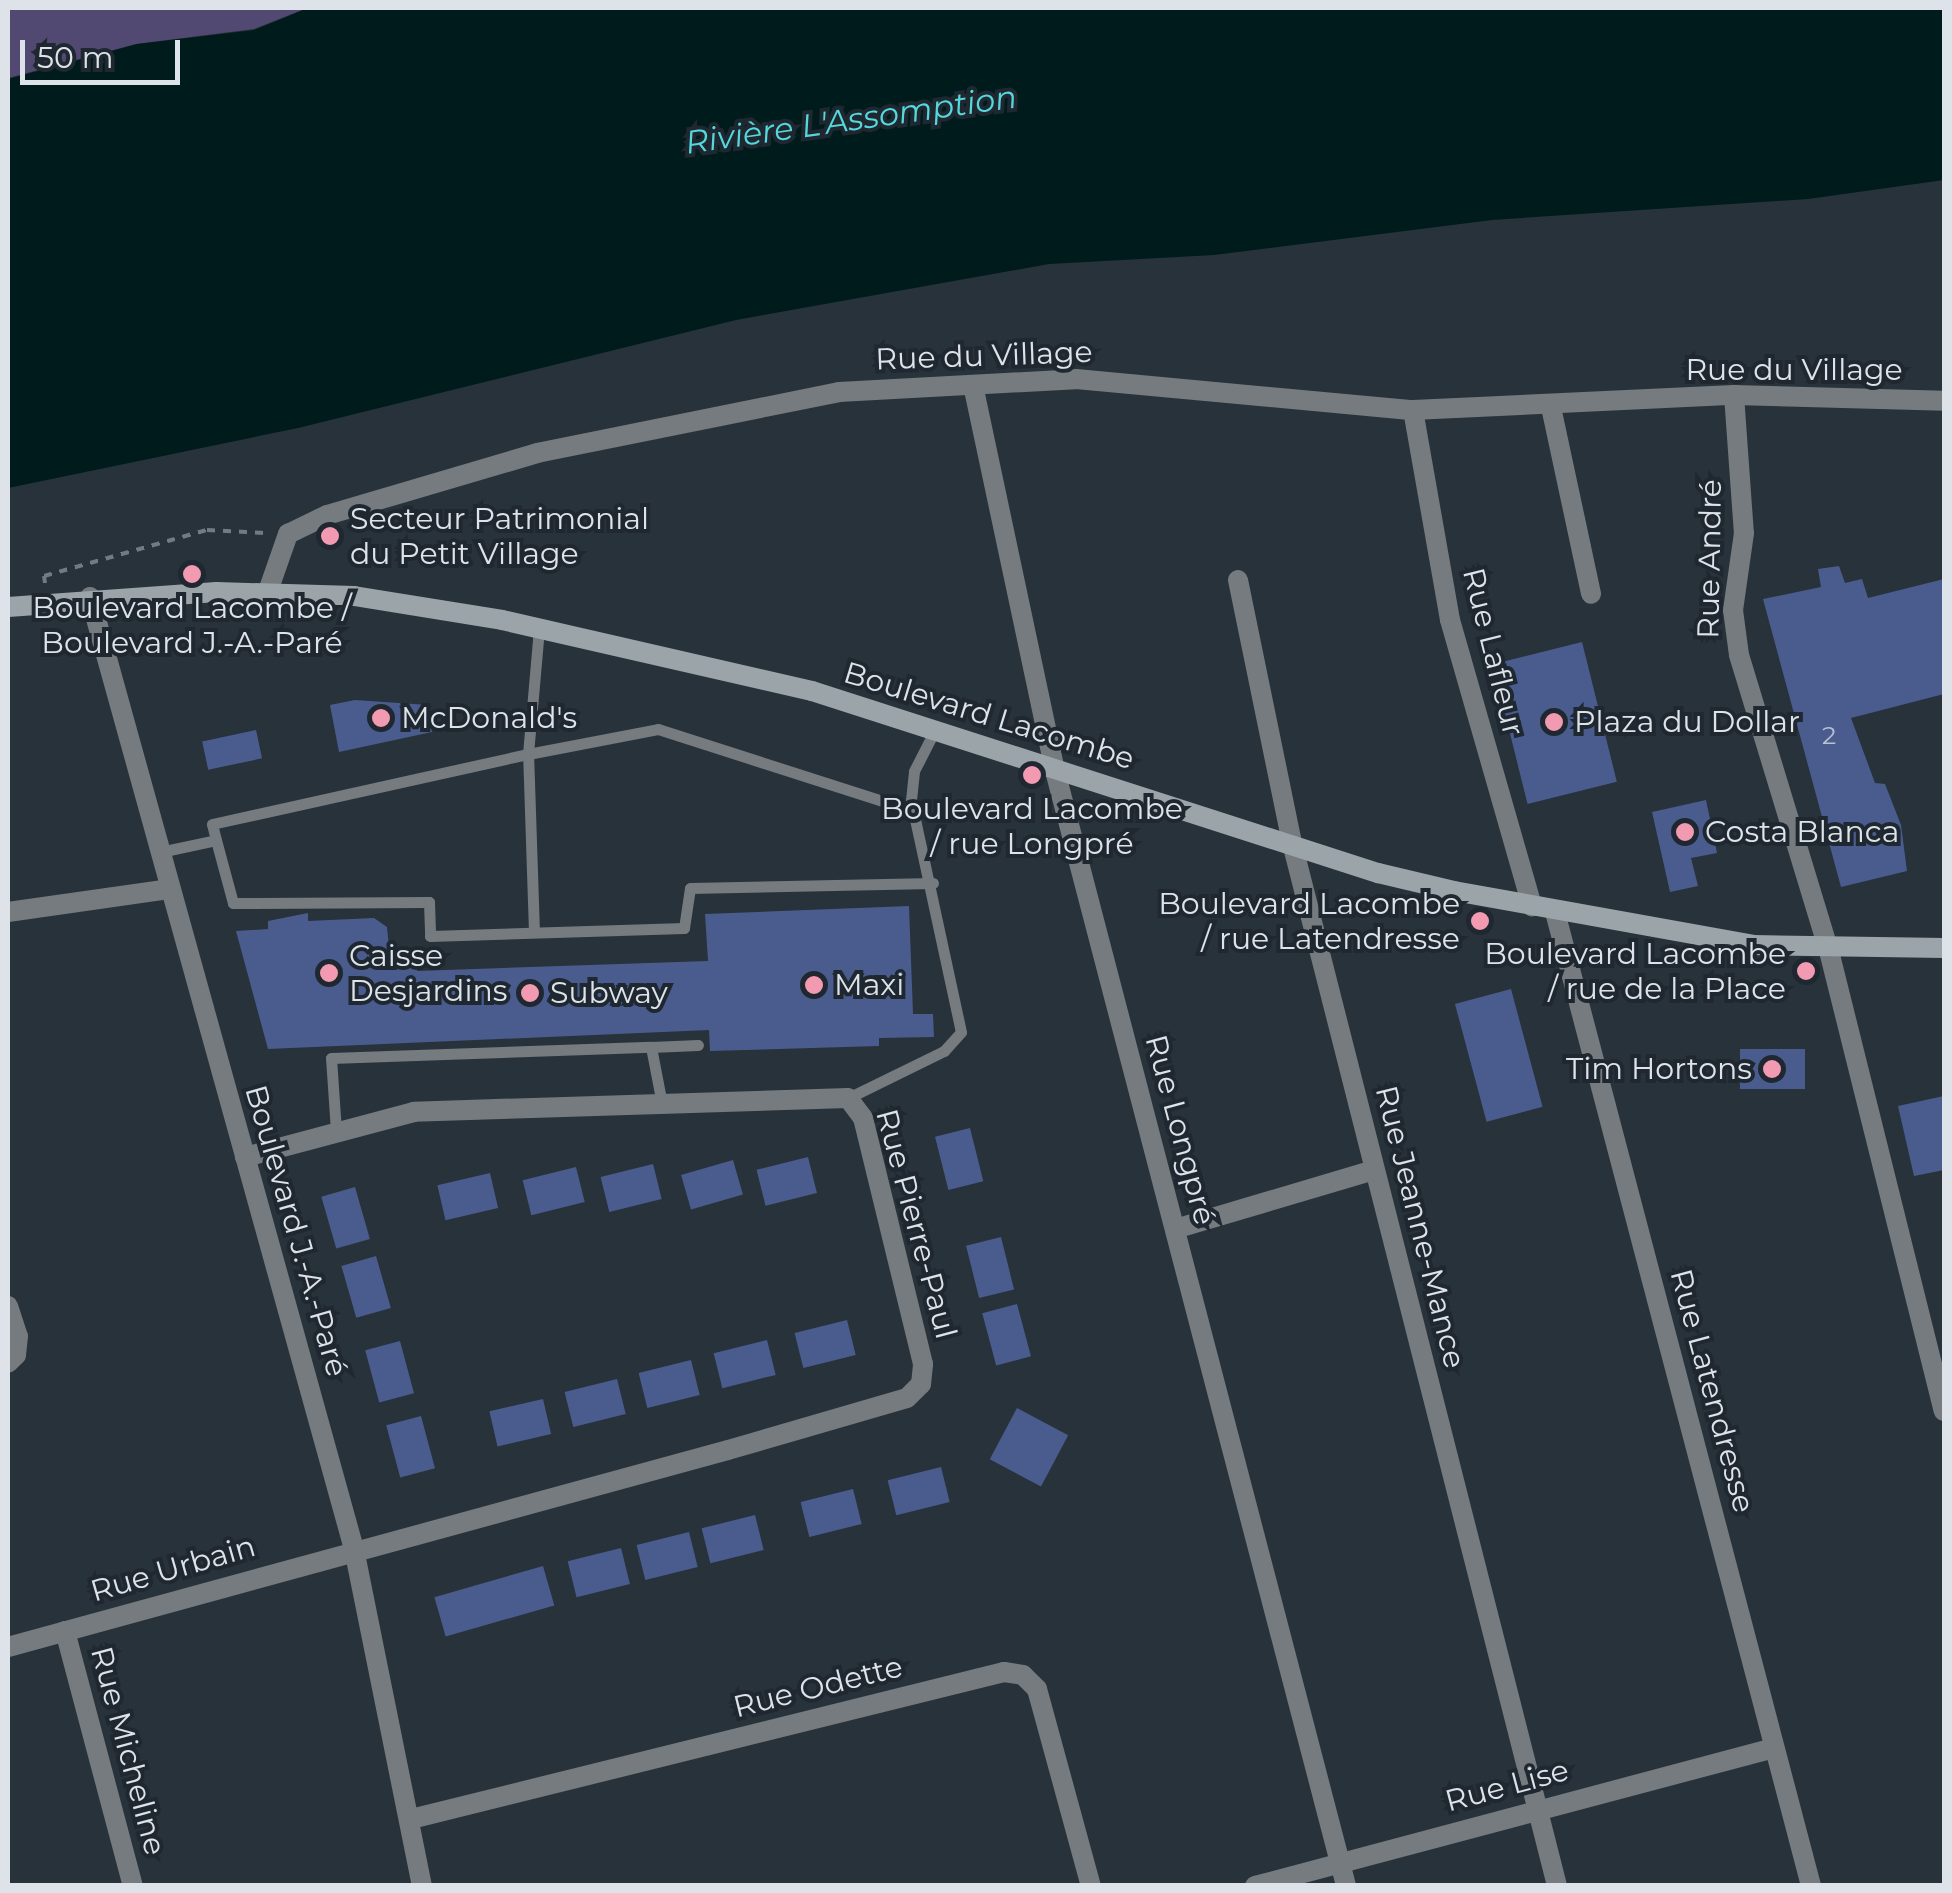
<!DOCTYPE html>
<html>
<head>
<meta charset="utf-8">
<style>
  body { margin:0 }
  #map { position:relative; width:1952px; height:1893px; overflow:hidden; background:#28323a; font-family:Montserrat,sans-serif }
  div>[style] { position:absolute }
  .green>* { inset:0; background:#514972 }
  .water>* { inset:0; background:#001b1c }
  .building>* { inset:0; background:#4a5c8e; transform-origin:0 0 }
  .path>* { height:4px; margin-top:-2px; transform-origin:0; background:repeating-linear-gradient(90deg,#727a82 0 8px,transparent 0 16px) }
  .service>* { height:11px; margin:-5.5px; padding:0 5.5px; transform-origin:5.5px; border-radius:5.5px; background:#757b7e }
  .minor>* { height:20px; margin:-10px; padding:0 10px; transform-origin:10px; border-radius:10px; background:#757b7e }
  .tertiary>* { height:20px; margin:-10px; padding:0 10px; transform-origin:10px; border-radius:10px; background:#757b7e }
  .secondary>* { height:20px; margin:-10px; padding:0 10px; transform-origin:10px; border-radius:10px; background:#9ba5a9 }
  .dots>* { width:28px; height:28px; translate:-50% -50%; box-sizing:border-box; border:5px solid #1f2830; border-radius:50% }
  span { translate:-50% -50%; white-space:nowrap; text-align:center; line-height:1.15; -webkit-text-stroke:8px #1f2830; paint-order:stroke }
  .number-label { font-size:25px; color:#b8c1d2 }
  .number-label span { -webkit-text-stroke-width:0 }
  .street-label { font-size:30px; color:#dde3e9 }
  .poi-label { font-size:30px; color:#dde3e9 }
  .left { translate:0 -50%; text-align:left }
  .right { translate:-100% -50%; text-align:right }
  .water-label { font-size:32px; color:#54d8dc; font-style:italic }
  .frame { position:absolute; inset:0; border:10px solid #dde3e9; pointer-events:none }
  .scale { position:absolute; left:20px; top:40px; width:160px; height:45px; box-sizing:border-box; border:5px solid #dde3e9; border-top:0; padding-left:12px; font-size:30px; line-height:35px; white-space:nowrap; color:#dde3e9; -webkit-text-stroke:8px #1f2830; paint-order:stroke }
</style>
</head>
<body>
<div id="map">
  <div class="green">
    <div style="clip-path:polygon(8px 8px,307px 8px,254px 29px,136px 44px,8px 78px)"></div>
  </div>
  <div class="water">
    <div style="clip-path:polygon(308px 8px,1944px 8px,1944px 180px,1808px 199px,1492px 220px,1214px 255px,1049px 264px,736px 320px,298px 428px,8px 488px,8px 79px,137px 44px,254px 30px)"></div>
  </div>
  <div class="building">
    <div style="clip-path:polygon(1839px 566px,1845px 583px,1862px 579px,1868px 598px,1944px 579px,1944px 694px,1851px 718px,1875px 783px,1885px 784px,1901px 825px,1907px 871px,1841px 887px,1763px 599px,1821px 587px,1818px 569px)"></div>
    <div style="left:1582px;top:642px;width:144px;height:92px;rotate:76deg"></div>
    <div style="clip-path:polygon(355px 700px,428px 705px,432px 732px,339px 752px,330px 705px)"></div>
    <div style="left:256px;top:730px;width:29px;height:55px;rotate:78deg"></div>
    <div style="clip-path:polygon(1706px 800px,1717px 853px,1691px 858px,1698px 886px,1670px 892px,1652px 812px)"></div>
    <div style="clip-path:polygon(909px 906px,913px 1014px,933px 1014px,934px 1037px,879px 1038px,879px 1046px,710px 1051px,709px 1030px,268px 1049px,236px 931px,268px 929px,268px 921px,308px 913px,308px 921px,374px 918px,387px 927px,390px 958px,417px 958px,417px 971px,708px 961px,705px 914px)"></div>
    <div style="left:1511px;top:989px;width:122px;height:58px;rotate:75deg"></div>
    <div style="left:1740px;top:1049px;width:65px;height:40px"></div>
    <div style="clip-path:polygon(1944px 1096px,1944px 1170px,1914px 1176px,1898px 1106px)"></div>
    <div style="left:970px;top:1128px;width:55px;height:36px;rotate:76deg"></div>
    <div style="left:808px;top:1157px;width:37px;height:53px;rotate:76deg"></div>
    <div style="left:733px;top:1160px;width:36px;height:54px;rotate:74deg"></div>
    <div style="left:653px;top:1164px;width:36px;height:54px;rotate:76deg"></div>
    <div style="left:576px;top:1167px;width:36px;height:55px;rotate:76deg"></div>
    <div style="left:490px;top:1173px;width:36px;height:54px;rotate:77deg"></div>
    <div style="left:355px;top:1187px;width:54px;height:35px;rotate:74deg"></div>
    <div style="left:1001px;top:1237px;width:54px;height:36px;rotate:76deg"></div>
    <div style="left:376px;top:1256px;width:54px;height:36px;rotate:74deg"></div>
    <div style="left:1017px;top:1304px;width:54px;height:36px;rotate:75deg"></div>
    <div style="left:847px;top:1320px;width:36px;height:54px;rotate:76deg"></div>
    <div style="left:767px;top:1340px;width:36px;height:55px;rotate:76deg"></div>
    <div style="left:400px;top:1341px;width:54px;height:36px;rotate:75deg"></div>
    <div style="left:691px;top:1360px;width:36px;height:54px;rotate:76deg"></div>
    <div style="left:617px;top:1379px;width:36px;height:54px;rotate:76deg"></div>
    <div style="left:543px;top:1399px;width:36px;height:55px;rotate:77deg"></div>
    <div style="left:1017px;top:1408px;width:58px;height:58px;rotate:28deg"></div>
    <div style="left:421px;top:1416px;width:54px;height:36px;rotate:75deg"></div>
    <div style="left:941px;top:1467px;width:36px;height:55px;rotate:76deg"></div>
    <div style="left:853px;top:1489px;width:36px;height:54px;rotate:76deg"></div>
    <div style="left:755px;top:1515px;width:36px;height:55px;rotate:76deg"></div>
    <div style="left:689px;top:1532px;width:36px;height:54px;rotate:76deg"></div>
    <div style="left:621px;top:1548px;width:37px;height:55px;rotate:76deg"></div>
    <div style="left:543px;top:1566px;width:41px;height:113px;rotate:74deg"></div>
  </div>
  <div class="path">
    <div style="left:45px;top:583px;width:7px;rotate:-98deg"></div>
    <div style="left:44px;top:576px;width:169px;rotate:-15.8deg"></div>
    <div style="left:207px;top:530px;width:59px;rotate:2.9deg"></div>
  </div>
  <div class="service">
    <div style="left:216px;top:840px;width:65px;rotate:74.9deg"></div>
    <div style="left:233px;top:903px;width:196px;rotate:-0.3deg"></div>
    <div style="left:429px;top:902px;width:34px;rotate:88deg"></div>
    <div style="left:430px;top:936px;width:254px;rotate:-1.8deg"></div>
    <div style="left:684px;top:928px;width:40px;rotate:-81.5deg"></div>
    <div style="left:690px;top:888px;width:243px;rotate:-1.2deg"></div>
    <div style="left:160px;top:852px;width:57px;rotate:-12.1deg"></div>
    <div style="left:216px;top:840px;width:16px;rotate:-104deg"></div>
    <div style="left:212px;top:824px;width:324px;rotate:-12.5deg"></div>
    <div style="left:528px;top:754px;width:126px;rotate:-85deg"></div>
    <div style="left:534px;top:932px;width:178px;rotate:-91.9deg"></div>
    <div style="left:528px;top:754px;width:132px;rotate:-10.9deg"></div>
    <div style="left:658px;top:729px;width:271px;rotate:17.8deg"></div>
    <div style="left:651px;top:1047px;width:47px;rotate:-2.4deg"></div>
    <div style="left:848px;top:1098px;width:107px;rotate:-26.1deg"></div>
    <div style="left:944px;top:1051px;width:25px;rotate:-48deg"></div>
    <div style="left:961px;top:1032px;width:237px;rotate:-102.2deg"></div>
    <div style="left:911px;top:800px;width:29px;rotate:-84deg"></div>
    <div style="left:914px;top:771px;width:46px;rotate:-62.9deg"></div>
    <div style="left:336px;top:1131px;width:73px;rotate:-93.9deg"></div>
    <div style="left:331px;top:1058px;width:320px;rotate:-2deg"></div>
    <div style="left:651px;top:1047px;width:58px;rotate:79.1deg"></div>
  </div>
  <div class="minor">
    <div style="left:973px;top:385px;width:390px;rotate:78deg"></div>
    <div style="left:1054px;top:767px;width:1156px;rotate:75.37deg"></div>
    <div style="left:1734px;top:395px;width:138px;rotate:85.9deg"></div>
    <div style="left:1744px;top:533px;width:78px;rotate:98.1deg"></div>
    <div style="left:1733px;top:610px;width:45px;rotate:82.4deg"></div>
    <div style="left:1739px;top:655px;width:309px;rotate:73.1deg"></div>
    <div style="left:1829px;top:951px;width:474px;rotate:76deg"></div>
    <div style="left:1551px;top:407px;width:191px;rotate:77.9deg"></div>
    <div style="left:1413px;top:410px;width:213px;rotate:80deg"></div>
    <div style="left:1450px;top:620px;width:298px;rotate:74deg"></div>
    <div style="left:1238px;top:580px;width:268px;rotate:78.4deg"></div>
    <div style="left:1292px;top:843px;width:1076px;rotate:75.74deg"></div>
    <div style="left:267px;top:594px;width:64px;rotate:-70.7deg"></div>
    <div style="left:288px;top:534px;width:43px;rotate:-26deg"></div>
    <div style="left:327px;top:515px;width:219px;rotate:-16.4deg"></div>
    <div style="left:537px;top:453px;width:308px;rotate:-11.4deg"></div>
    <div style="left:839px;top:392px;width:237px;rotate:-3.1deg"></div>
    <div style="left:1076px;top:379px;width:338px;rotate:5.3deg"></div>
    <div style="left:1413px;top:410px;width:321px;rotate:-2.7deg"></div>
    <div style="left:1734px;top:395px;width:210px;rotate:1.6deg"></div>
    <div style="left:8px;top:912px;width:164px;rotate:-8.1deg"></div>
    <div style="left:1555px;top:912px;width:1007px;rotate:75.27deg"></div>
    <div style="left:1175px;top:1229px;width:208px;rotate:-16.5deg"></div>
    <div style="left:8px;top:1306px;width:32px;rotate:72deg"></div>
    <div style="left:18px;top:1336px;width:19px;rotate:96deg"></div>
    <div style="left:16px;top:1355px;width:11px;rotate:135deg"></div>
    <div style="left:65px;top:1631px;width:264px;rotate:75.1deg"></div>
    <div style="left:8px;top:1647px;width:746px;rotate:-15.3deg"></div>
    <div style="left:728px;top:1450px;width:186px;rotate:-16.2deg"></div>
    <div style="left:907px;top:1398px;width:20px;rotate:-45deg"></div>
    <div style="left:921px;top:1384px;width:20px;rotate:-84deg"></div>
    <div style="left:923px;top:1364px;width:253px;rotate:-103.7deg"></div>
    <div style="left:863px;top:1118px;width:25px;rotate:-127deg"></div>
    <div style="left:848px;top:1098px;width:434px;rotate:178.2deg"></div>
    <div style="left:414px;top:1112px;width:175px;rotate:165.1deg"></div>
    <div style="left:411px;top:1819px;width:611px;rotate:-13.92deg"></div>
    <div style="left:1004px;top:1672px;width:19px;rotate:9deg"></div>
    <div style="left:1023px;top:1675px;width:20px;rotate:45deg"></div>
    <div style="left:1037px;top:1689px;width:204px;rotate:74.7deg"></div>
    <div style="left:1255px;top:1886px;width:537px;rotate:-14.89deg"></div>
  </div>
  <div class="tertiary">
    <div style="left:90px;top:597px;width:988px;rotate:74.5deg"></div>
    <div style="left:354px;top:1549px;width:344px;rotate:78.6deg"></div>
  </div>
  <div class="secondary">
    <div style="left:8px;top:607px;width:209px;rotate:-4.1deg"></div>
    <div style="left:216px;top:592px;width:138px;rotate:1.7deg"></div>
    <div style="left:354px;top:596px;width:150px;rotate:9.2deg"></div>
    <div style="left:502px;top:620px;width:318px;rotate:12.9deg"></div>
    <div style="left:812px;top:691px;width:595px;rotate:17.83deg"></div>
    <div style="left:1378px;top:873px;width:78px;rotate:13.3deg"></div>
    <div style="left:1454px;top:891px;width:304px;rotate:10.2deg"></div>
    <div style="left:1753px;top:945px;width:191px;rotate:0.9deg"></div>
  </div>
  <div class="dots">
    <div style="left:330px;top:536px;background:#f19ab1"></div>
    <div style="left:192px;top:574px;background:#f19ab1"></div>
    <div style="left:381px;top:718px;background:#f19ab1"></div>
    <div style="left:1554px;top:722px;background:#f19ab1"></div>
    <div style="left:1032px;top:775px;background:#f19ab1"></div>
    <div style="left:1685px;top:832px;background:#f19ab1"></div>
    <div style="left:1480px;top:921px;background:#f19ab1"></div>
    <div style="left:1806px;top:971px;background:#f19ab1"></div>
    <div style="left:329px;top:973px;background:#f19ab1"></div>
    <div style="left:814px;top:985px;background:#f19ab1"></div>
    <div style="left:530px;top:993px;background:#f19ab1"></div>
    <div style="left:1772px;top:1069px;background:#f19ab1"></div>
  </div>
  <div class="number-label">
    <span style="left:1829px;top:735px">2</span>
  </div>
  <div class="street-label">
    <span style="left:984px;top:356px;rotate:-2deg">Rue du Village</span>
    <span style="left:1794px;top:370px">Rue du Village</span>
    <span style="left:1710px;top:559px;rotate:-89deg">Rue André</span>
    <span style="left:1493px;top:652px;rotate:76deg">Rue Lafleur</span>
    <span style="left:989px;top:716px;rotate:17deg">Boulevard Lacombe</span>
    <span style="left:1180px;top:1130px;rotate:75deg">Rue Longpré</span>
    <span style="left:916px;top:1224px;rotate:75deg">Rue Pierre-Paul</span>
    <span style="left:1420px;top:1227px;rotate:76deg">Rue Jeanne-Mance</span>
    <span style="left:296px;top:1231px;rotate:74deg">Boulevard J.-A.-Paré</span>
    <span style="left:1712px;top:1391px;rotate:75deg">Rue Latendresse</span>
    <span style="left:173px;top:1569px;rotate:-16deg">Rue Urbain</span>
    <span style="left:818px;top:1687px;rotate:-14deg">Rue Odette</span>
    <span style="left:128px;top:1751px;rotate:75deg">Rue Micheline</span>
    <span style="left:1507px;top:1786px;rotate:-15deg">Rue Lise</span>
  </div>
  <div class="poi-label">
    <span class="left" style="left:350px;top:536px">Secteur Patrimonial<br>du Petit Village</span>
    <span style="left:192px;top:625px">Boulevard Lacombe /<br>Boulevard J.-A.-Paré</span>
    <span class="left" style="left:401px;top:718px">McDonald's</span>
    <span class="left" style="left:1574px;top:722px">Plaza du Dollar</span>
    <span style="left:1032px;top:826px">Boulevard Lacombe<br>/ rue Longpré</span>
    <span class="left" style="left:1705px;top:832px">Costa Blanca</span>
    <span class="right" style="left:1460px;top:921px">Boulevard Lacombe<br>/ rue Latendresse</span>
    <span class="right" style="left:1786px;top:971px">Boulevard Lacombe<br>/ rue de la Place</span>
    <span class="left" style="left:349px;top:973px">Caisse<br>Desjardins</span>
    <span class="left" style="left:834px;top:985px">Maxi</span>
    <span class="left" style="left:550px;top:993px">Subway</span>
    <span class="right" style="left:1752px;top:1069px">Tim Hortons</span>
  </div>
  <div class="water-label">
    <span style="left:851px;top:120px;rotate:-8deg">Rivière L'Assomption</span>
  </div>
  <div class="frame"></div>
  <div class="scale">50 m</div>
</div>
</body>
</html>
